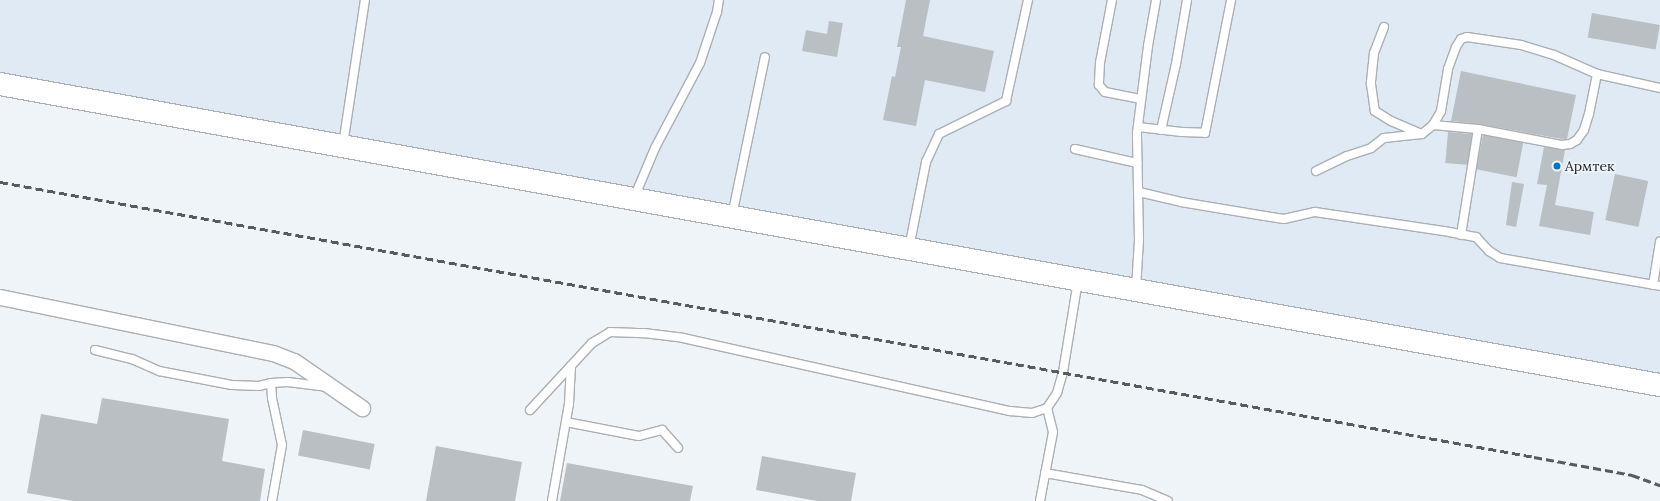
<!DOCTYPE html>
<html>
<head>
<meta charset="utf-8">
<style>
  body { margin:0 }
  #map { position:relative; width:1660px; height:501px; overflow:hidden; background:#eff4f8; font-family:Lora,serif }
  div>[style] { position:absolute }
  .built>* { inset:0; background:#dfeaf4 }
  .building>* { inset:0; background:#babfc3; transform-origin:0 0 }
  .roads { filter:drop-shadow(1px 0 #abafb3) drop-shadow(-1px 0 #abafb3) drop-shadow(0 1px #abafb3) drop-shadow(0 -1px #abafb3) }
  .service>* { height:8px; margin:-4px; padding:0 4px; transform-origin:4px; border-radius:4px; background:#fff }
  .minor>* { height:15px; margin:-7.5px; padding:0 7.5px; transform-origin:7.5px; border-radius:7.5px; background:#fff }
  .secondary>* { height:22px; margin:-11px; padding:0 11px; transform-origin:11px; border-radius:11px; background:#fff }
  .rail>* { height:3px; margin-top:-1.5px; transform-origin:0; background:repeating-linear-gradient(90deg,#585b5d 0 8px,transparent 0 12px) }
  .dots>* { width:11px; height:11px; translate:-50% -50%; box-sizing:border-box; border:2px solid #eff4f8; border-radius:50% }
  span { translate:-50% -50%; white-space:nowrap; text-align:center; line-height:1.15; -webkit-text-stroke:3px #eff4f8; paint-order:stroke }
  .poi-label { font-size:14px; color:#222425 }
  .left { translate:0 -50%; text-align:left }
</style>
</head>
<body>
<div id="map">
  <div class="built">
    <div style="clip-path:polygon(0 0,1660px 0,1660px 385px,0 85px)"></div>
  </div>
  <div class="building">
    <div style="clip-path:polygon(906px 0,930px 0,923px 36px,994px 51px,985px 92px,925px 80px,916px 126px,883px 120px,892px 76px,895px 77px,901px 47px,897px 47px)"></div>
    <div style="left:1592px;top:13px;width:69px;height:25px;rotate:10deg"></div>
    <div style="clip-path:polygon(829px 21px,843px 23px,837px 57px,802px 51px,806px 30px,827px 34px)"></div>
    <div style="clip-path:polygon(1461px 71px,1576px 95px,1567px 139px,1562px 139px,1479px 124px,1451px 121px)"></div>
    <div style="left:1448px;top:132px;width:24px;height:31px;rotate:5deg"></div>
    <div style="left:1483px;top:135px;width:41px;height:35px;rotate:11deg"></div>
    <div style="clip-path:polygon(1544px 147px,1565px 150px,1555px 205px,1594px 212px,1590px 235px,1539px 226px,1547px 185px,1537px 184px)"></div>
    <div style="left:1615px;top:174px;width:34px;height:47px;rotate:12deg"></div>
    <div style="clip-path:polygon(1512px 182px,1524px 184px,1516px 227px,1506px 225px)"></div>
    <div style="clip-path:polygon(102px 398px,229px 419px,222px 461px,265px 469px,260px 501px,73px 501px,27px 493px,41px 414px,97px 424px)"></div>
    <div style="left:303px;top:430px;width:73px;height:26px;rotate:11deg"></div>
    <div style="clip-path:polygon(436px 446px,522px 462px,515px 501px,426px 501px)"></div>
    <div style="clip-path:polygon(762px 456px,856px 473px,851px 501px,817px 501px,756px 490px)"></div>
    <div style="clip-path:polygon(567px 463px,693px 486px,690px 501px,560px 501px)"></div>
  </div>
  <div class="roads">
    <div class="service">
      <div style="left:1112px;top:0;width:64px;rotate:100.8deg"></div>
      <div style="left:1100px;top:63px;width:22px;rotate:93deg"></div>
      <div style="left:1099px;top:85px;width:9px;rotate:49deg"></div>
      <div style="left:1105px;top:92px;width:37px;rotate:11deg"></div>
      <div style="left:1384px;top:27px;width:28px;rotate:111deg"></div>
      <div style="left:1374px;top:53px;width:31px;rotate:96deg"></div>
      <div style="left:1371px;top:84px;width:27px;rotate:82deg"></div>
      <div style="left:1375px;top:111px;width:19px;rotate:32deg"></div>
      <div style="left:1391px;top:121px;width:33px;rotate:23deg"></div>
      <div style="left:1433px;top:125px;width:45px;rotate:5.1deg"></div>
      <div style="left:1478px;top:129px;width:86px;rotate:10.8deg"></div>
      <div style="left:1562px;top:145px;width:8px;rotate:-7deg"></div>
      <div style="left:1570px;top:144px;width:8px;rotate:-30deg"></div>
      <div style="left:1577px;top:140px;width:12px;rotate:-55deg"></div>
      <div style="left:1584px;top:130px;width:17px;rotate:-73deg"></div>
      <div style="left:1589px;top:114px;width:41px;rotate:-78.7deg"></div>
      <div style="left:1138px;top:127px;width:44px;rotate:6.5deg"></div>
      <div style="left:1182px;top:132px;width:23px;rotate:2deg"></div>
      <div style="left:1205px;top:133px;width:136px;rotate:-78.9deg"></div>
      <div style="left:1161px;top:130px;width:68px;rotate:-77.2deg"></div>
      <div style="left:1176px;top:64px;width:65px;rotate:-80.2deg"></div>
      <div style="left:343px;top:145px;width:147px;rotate:-81.4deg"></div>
      <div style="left:1075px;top:149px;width:64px;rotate:12.7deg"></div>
      <div style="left:1316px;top:171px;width:34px;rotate:-26deg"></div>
      <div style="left:1347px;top:156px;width:25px;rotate:-18deg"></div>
      <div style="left:1371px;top:148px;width:16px;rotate:-38deg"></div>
      <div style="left:1384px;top:138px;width:38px;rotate:-6deg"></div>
      <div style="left:1422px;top:134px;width:14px;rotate:-39deg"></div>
      <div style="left:1433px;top:125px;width:16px;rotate:-60deg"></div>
      <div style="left:1441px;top:111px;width:43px;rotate:-80.5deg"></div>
      <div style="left:1448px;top:69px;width:23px;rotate:-70deg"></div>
      <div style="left:1456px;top:47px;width:9px;rotate:-58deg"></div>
      <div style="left:1461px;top:39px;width:6px;rotate:-18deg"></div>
      <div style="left:1467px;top:37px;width:55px;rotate:8.4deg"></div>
      <div style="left:1521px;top:45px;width:34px;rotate:17deg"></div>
      <div style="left:1554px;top:55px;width:47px;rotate:23.8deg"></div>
      <div style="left:1597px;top:74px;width:65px;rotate:12.5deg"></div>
      <div style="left:1139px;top:192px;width:43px;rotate:13.4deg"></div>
      <div style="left:1181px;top:202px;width:85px;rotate:9.5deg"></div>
      <div style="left:1265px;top:216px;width:19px;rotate:9deg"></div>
      <div style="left:1284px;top:219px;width:32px;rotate:-13deg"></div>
      <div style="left:1315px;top:212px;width:130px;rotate:8.4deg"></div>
      <div style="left:1444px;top:231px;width:33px;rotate:11deg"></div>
      <div style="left:1476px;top:237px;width:19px;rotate:47deg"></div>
      <div style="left:1489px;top:251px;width:13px;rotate:32deg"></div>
      <div style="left:1500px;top:258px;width:162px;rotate:9.9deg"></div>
      <div style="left:634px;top:198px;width:54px;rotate:-67.2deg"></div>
      <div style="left:655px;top:148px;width:96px;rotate:-62.1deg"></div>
      <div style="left:700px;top:63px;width:54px;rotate:-71.6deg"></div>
      <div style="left:717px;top:12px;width:12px;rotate:-81deg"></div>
      <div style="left:732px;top:216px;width:162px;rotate:-78.3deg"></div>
      <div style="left:1461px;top:235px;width:107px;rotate:-80.9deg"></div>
      <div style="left:909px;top:248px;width:88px;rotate:-78.8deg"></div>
      <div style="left:926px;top:162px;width:31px;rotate:-65deg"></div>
      <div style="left:939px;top:134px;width:75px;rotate:-26.2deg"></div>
      <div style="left:1006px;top:101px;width:103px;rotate:-77.7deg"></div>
      <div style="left:1653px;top:285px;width:44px;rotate:-80.8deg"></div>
      <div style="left:1136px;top:289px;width:49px;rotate:-86.5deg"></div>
      <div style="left:1139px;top:240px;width:107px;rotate:-91.1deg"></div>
      <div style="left:1137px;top:133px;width:88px;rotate:-82.8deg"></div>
      <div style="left:1148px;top:46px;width:47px;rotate:-80.1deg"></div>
      <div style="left:95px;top:350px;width:38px;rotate:14deg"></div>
      <div style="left:132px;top:359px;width:30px;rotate:24deg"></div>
      <div style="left:159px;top:371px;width:74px;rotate:10.9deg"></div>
      <div style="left:232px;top:385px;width:27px;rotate:2deg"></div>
      <div style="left:259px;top:386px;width:12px;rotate:-14deg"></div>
      <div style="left:271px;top:383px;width:17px;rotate:-3deg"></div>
      <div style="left:288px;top:382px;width:40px;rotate:7.1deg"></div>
      <div style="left:271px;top:383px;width:15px;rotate:86deg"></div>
      <div style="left:272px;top:398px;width:48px;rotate:78deg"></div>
      <div style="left:282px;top:445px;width:57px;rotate:100.1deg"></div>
      <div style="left:530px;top:410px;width:91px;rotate:-47.2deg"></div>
      <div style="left:592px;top:343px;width:21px;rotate:-31deg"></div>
      <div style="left:610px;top:332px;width:34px;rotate:2deg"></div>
      <div style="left:644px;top:333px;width:39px;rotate:7deg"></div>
      <div style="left:683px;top:338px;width:335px;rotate:12.6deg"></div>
      <div style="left:1010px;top:411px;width:22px;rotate:5deg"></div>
      <div style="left:1032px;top:413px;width:16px;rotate:-18deg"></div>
      <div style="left:1047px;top:408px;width:18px;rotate:-56deg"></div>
      <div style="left:1057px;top:393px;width:22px;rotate:-74deg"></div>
      <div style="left:1063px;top:372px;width:93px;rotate:-80.7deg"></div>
      <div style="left:566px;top:422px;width:74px;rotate:10.9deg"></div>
      <div style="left:639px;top:436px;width:24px;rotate:-15deg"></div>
      <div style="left:662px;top:430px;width:24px;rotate:48deg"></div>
      <div style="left:1045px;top:473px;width:98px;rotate:9.9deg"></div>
      <div style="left:1142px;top:490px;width:28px;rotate:23deg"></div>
      <div style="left:552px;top:501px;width:98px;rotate:-80.1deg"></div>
      <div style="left:569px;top:404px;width:38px;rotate:-87deg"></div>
      <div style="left:1040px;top:501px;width:70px;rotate:-79.3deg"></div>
      <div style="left:1053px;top:432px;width:25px;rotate:-104deg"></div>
    </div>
    <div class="minor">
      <div style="left:0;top:297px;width:279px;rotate:11.6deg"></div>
      <div style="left:273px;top:353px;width:22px;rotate:21deg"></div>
      <div style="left:294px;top:361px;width:83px;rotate:34.7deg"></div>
    </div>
    <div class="secondary">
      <div style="left:0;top:84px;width:1687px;rotate:10.28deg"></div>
    </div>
  </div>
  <div class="rail">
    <div style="left:0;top:182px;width:1558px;rotate:10.16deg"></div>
    <div style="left:1534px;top:457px;width:100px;rotate:10.4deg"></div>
    <div style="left:1632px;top:475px;width:30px;rotate:20deg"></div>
  </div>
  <div class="dots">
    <div style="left:1557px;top:166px;background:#0076c0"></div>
  </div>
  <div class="poi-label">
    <span class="left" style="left:1565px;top:166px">Армтек</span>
  </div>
</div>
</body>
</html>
